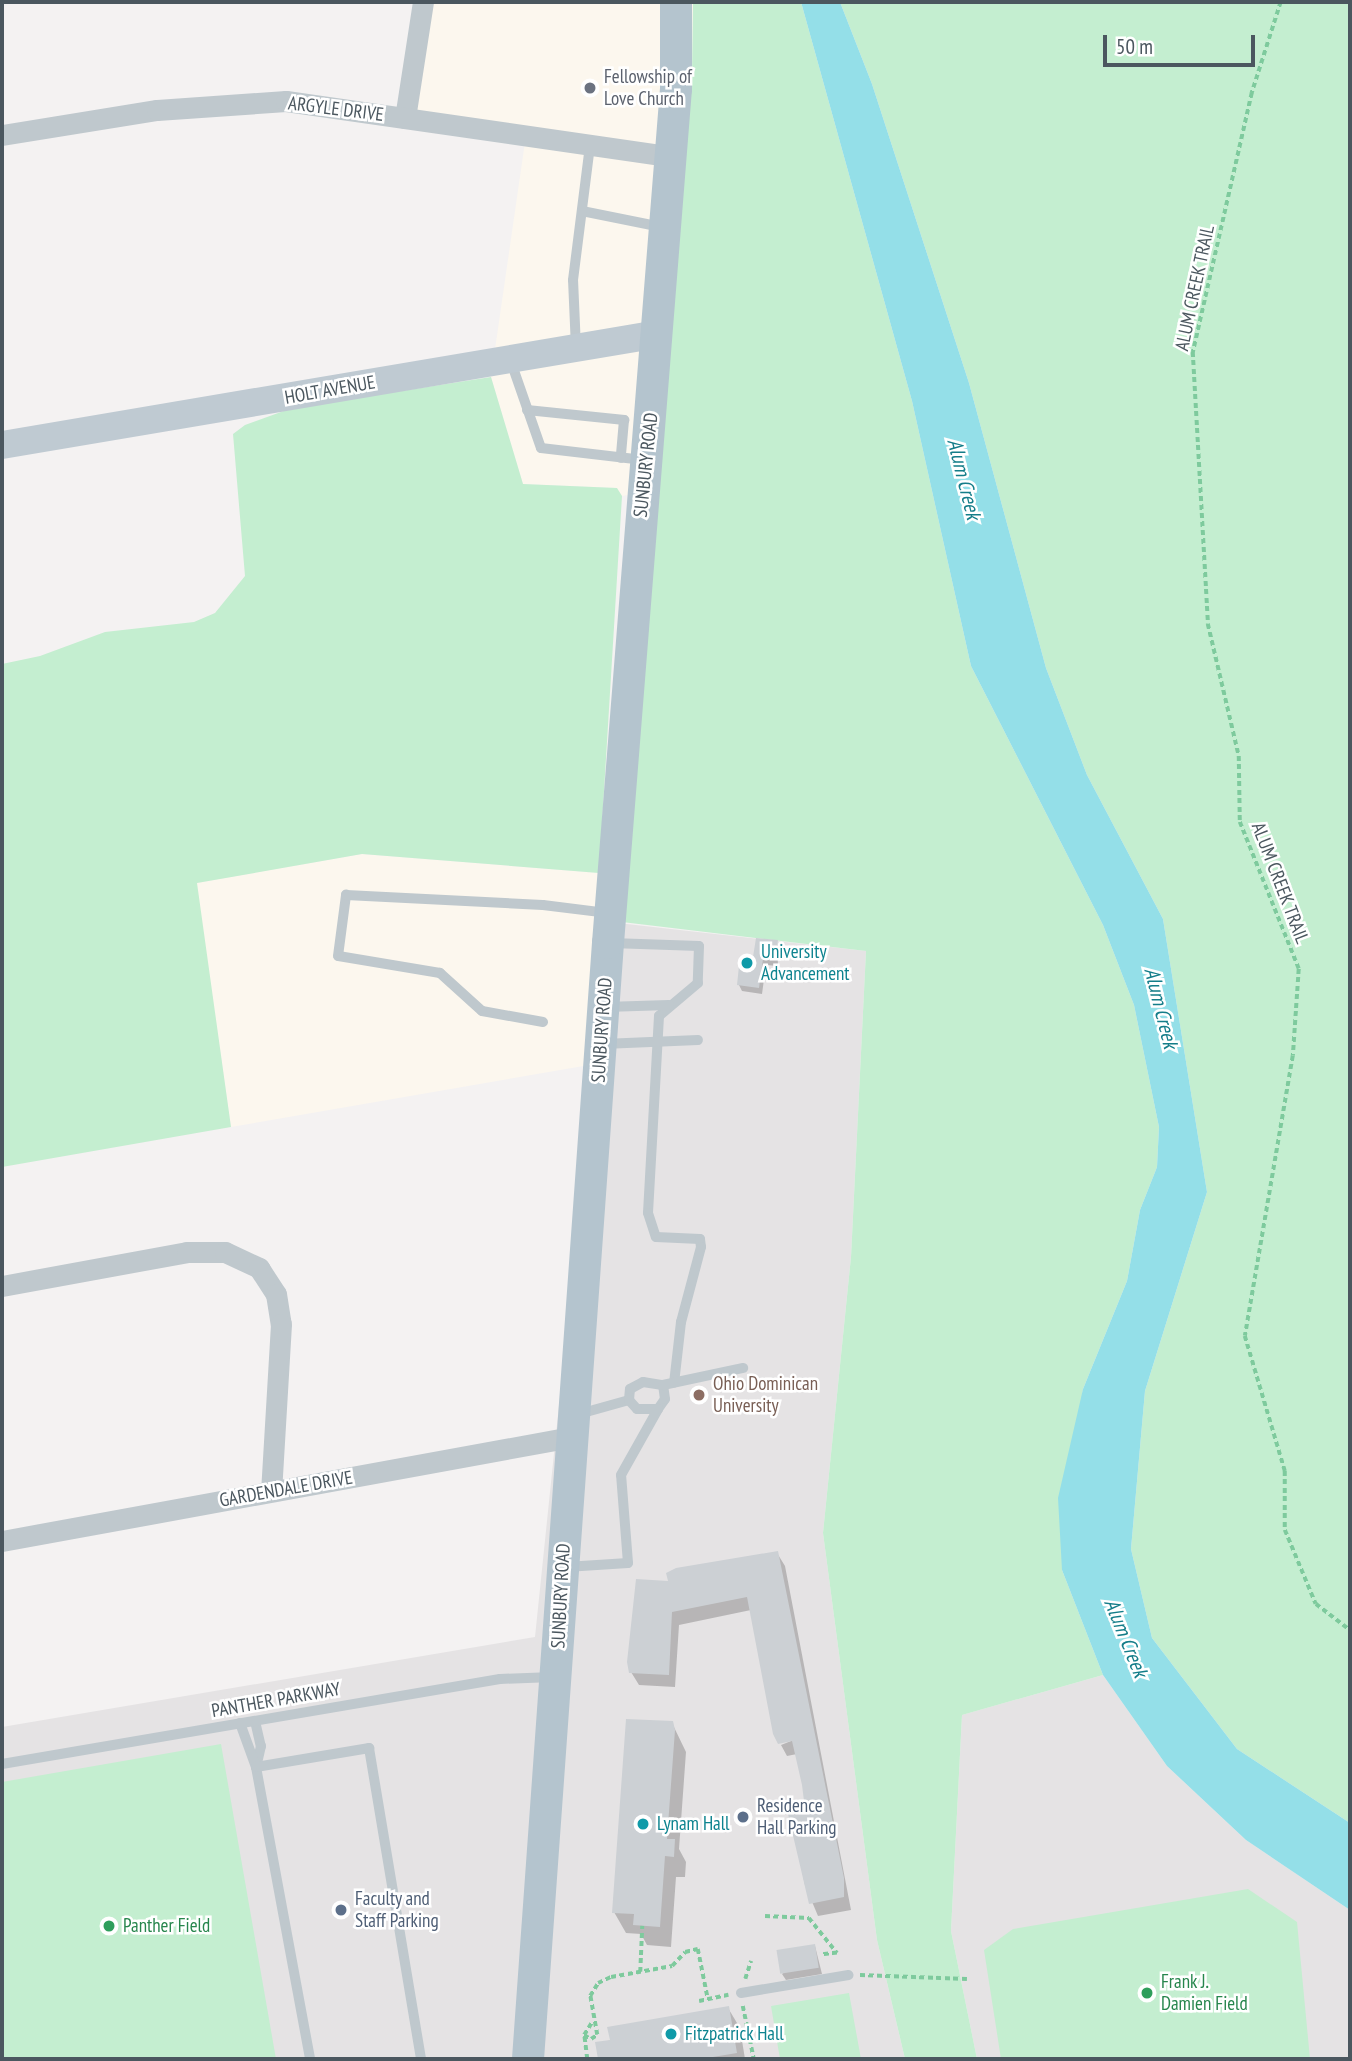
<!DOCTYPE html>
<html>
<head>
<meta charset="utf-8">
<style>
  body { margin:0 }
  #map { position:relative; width:1352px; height:2061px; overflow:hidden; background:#f4f2f2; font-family:"PT Sans Narrow",sans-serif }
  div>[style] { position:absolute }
  .commercial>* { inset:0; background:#fcf7ee }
  .education>* { inset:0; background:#e5e3e4 }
  .green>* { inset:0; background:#c4eed0 }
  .water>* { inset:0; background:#94dfe8 }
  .shadow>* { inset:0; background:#0003 }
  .building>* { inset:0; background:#ccd0d4; transform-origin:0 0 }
  .path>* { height:3.5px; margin-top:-1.75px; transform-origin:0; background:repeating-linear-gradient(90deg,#7eca9d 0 5px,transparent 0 8.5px) }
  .lane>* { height:10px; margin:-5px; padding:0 5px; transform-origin:5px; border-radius:5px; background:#bfc8cd }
  .street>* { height:21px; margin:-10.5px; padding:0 10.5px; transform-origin:10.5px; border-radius:10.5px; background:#bfc8cd }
  .secondary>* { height:28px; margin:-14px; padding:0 14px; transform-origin:14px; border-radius:14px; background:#bfcad2 }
  .primary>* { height:32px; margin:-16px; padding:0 16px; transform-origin:16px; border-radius:16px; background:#b4c4ce }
  .dots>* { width:19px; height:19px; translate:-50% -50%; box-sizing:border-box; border:4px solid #fff; border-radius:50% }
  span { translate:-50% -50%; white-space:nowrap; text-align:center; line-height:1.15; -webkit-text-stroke:5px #fff; paint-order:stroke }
  .worship-label { font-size:19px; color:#5b616d }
  .left { translate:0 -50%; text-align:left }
  .street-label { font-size:19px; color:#4b575f }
  .culture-label { font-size:19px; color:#0d838f }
  .education-label { font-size:19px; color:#785e54 }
  .service-label { font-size:19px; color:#4e5e75 }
  .leisure-label { font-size:19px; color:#27864d }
  .water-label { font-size:21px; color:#147d89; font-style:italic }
  .frame { position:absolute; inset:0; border:4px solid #4b575f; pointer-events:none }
  .scale { position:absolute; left:1103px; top:35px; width:152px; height:32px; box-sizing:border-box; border:4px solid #4b575f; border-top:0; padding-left:9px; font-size:21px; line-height:24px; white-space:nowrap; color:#4b575f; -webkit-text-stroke:5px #fff; paint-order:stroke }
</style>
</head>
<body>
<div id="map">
  <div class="commercial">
    <div style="clip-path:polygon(415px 2px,693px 2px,692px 72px,660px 489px,622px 496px,616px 488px,523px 484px,491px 377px,526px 135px,400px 114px)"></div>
    <div style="clip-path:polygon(362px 854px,599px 873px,595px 1064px,231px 1127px,196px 883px)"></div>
  </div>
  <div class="education">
    <div style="clip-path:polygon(609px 922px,866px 951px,851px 1257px,823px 1533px,877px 1940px,905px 2059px,2px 2059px,2px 1727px,535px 1637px)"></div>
    <div style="clip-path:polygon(1103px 1675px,1167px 1766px,1246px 1840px,1350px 1910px,1350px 2059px,977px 2059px,951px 1931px,962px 1715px)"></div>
  </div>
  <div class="green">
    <div style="clip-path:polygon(693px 2px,801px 2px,912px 401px,971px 666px,1103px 925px,1134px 1005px,1159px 1127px,1157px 1167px,1140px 1210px,1127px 1281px,1083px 1389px,1062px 1570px,1103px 1675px,962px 1715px,951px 1931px,977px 2059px,905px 2059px,877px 1940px,823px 1533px,851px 1257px,866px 951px,622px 922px,692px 72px)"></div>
    <div style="clip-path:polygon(840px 2px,1350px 2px,1350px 1823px,1237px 1749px,1152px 1638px,1131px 1549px,1145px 1391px,1207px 1192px,1163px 919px,1087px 775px,1046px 668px,969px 383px,872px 84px)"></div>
    <div style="clip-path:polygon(491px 377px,523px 484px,617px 488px,622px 496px,599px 873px,362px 854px,197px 883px,231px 1127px,2px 1167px,2px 664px,40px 656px,105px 632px,194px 622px,215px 613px,245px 576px,233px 434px,245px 425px,292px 408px)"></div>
    <div style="clip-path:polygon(221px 1744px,276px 2059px,2px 2059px,2px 1782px)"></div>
    <div style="clip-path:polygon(1248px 1889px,1297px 1922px,1310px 2059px,1001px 2059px,984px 1950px,1013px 1929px)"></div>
    <div style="clip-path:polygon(849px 1993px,861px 2059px,780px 2059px,771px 2006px)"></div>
  </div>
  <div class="water">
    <div style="clip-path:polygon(801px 2px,840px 2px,872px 84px,969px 383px,1046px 668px,1087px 775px,1163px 919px,1207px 1192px,1145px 1391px,1131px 1549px,1152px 1638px,1237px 1749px,1350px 1823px,1350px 1910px,1246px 1840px,1167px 1766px,1103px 1675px,1062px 1570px,1058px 1498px,1083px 1389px,1127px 1281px,1140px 1210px,1157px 1167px,1159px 1127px,1134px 1005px,1103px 925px,971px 666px,912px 401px)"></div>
  </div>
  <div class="shadow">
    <div style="clip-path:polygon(777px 942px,778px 966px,766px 965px,762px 994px,742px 991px,739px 985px,755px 959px)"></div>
    <div style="clip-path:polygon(777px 1553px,785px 1566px,851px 1910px,818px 1916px,805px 1885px,790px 1814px,806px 1802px,797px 1754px,787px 1756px,781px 1745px,801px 1737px,751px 1610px,679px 1625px,675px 1687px,639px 1685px,631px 1672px,670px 1583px)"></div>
    <div style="clip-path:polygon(672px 1723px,686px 1752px,679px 1849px,686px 1862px,685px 1877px,676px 1877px,671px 1947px,647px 1945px,641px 1934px,626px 1933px,614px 1912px)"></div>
    <div style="clip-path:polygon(815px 1946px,822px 1974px,786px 1980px,782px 1974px)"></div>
    <div style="clip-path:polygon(728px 2008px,740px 2028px,745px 2059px,600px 2059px,597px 2044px)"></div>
  </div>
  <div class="building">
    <div style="clip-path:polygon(756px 938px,778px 940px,775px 960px,763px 959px,759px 988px,737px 985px,740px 956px,753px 957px)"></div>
    <div style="clip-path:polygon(778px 1551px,844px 1878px,844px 1897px,809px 1904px,788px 1814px,790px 1803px,804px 1801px,802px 1785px,792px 1741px,778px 1744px,773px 1734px,747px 1597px,672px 1612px,669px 1675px,629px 1673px,627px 1662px,636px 1579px,668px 1581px,666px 1573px,676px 1568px)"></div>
    <div style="clip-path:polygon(626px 1719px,673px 1721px,675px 1730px,667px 1839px,675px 1839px,674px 1857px,665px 1856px,660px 1927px,633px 1925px,634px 1914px,612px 1913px)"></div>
    <div style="left:815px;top:1944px;width:24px;height:39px;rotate:81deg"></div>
    <div style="clip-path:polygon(729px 2006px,737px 2053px,701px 2059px,598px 2059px,595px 2042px,610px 2040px,607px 2027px)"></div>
  </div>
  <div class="path">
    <div style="left:1281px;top:2px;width:96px;rotate:107.7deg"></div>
    <div style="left:1252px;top:93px;width:266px;rotate:102.8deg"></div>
    <div style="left:1193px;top:352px;width:272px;rotate:86.8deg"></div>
    <div style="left:1208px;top:624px;width:136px;rotate:76.8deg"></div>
    <div style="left:1239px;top:756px;width:66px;rotate:89.1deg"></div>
    <div style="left:1240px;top:822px;width:158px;rotate:68.1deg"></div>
    <div style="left:1299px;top:969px;width:87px;rotate:93.9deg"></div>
    <div style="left:1293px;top:1056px;width:284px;rotate:99.7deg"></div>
    <div style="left:1245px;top:1336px;width:141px;rotate:73.5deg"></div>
    <div style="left:1285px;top:1471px;width:59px;rotate:90deg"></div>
    <div style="left:1285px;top:1530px;width:80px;rotate:67.3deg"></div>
    <div style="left:1316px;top:1604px;width:43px;rotate:37.4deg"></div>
    <div style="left:765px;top:1916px;width:44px;rotate:2.6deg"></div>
    <div style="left:809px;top:1918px;width:45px;rotate:51.3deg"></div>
    <div style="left:837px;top:1953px;width:17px;rotate:173deg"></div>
    <div style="left:640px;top:1972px;width:46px;rotate:-87.5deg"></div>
    <div style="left:860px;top:1975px;width:107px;rotate:2.1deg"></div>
    <div style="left:745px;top:1979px;width:19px;rotate:-72deg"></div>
    <div style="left:699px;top:2001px;width:30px;rotate:-12deg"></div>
    <div style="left:743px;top:2006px;width:54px;rotate:78.3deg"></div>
    <div style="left:584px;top:2035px;width:15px;rotate:-58deg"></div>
    <div style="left:587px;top:2059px;width:24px;rotate:-97deg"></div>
    <div style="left:584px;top:2035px;width:8px;rotate:30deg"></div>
    <div style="left:591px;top:2039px;width:7px;rotate:-34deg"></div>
    <div style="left:597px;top:2035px;width:40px;rotate:-100deg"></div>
    <div style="left:590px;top:1996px;width:15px;rotate:-58deg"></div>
    <div style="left:598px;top:1983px;width:14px;rotate:-25deg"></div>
    <div style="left:611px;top:1977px;width:62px;rotate:-10.2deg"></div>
    <div style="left:672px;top:1966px;width:19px;rotate:-47deg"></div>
    <div style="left:685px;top:1952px;width:13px;rotate:-13deg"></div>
    <div style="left:698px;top:1949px;width:51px;rotate:78.7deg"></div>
  </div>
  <div class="lane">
    <div style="left:582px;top:211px;width:81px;rotate:11.4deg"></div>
    <div style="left:576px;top:348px;width:68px;rotate:-92.5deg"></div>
    <div style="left:573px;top:280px;width:136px;rotate:-82.8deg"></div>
    <div style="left:511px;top:362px;width:91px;rotate:70.8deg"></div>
    <div style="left:541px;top:448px;width:103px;rotate:6.7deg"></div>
    <div style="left:527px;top:410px;width:98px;rotate:5.9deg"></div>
    <div style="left:624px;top:420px;width:38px;rotate:95deg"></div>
    <div style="left:611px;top:943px;width:88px;rotate:2deg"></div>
    <div style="left:699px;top:946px;width:37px;rotate:92deg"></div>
    <div style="left:698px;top:983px;width:51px;rotate:139.8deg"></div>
    <div style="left:659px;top:1016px;width:197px;rotate:93.2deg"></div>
    <div style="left:648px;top:1213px;width:25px;rotate:72deg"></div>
    <div style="left:656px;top:1237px;width:44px;rotate:2.6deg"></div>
    <div style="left:700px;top:1239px;width:8px;rotate:83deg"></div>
    <div style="left:701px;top:1247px;width:78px;rotate:104.9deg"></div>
    <div style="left:681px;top:1322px;width:61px;rotate:96.5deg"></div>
    <div style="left:605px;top:1007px;width:64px;rotate:-1.8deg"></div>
    <div style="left:543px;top:1022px;width:62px;rotate:-169.8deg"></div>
    <div style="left:482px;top:1011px;width:57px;rotate:-137.9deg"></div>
    <div style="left:440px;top:973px;width:103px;rotate:-170.5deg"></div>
    <div style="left:338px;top:956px;width:62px;rotate:-82.5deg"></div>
    <div style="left:346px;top:895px;width:197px;rotate:2.9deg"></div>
    <div style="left:543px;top:905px;width:64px;rotate:7.1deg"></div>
    <div style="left:603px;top:1044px;width:95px;rotate:-2.4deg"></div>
    <div style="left:658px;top:1409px;width:12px;rotate:-55deg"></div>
    <div style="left:665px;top:1399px;width:14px;rotate:-98deg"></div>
    <div style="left:579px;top:1414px;width:52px;rotate:-15.6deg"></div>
    <div style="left:629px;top:1400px;width:11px;rotate:-85deg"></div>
    <div style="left:630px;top:1389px;width:15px;rotate:-28deg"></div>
    <div style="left:643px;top:1382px;width:20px;rotate:9deg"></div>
    <div style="left:663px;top:1385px;width:82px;rotate:-12deg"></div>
    <div style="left:566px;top:1567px;width:62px;rotate:-3.7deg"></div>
    <div style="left:628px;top:1563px;width:88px;rotate:-94.5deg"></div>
    <div style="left:621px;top:1475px;width:76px;rotate:-60.7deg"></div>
    <div style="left:658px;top:1409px;width:21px;rotate:180deg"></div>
    <div style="left:637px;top:1409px;width:12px;rotate:-132deg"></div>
    <div style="left:255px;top:1721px;width:26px;rotate:77deg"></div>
    <div style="left:261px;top:1746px;width:22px;rotate:103deg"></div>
    <div style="left:240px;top:1723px;width:47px;rotate:70deg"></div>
    <div style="left:256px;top:1767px;width:297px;rotate:79.5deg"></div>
    <div style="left:2px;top:1764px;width:505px;rotate:-9.69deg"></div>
    <div style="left:500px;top:1679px;width:53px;rotate:-2.2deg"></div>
    <div style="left:256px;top:1767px;width:115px;rotate:-9.5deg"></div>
    <div style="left:369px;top:1748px;width:315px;rotate:80.5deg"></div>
    <div style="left:741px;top:1993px;width:109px;rotate:-9.5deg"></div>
  </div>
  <div class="street">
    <div style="left:405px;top:118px;width:117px;rotate:-81.2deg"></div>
    <div style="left:2px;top:135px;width:157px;rotate:-9.2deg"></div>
    <div style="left:157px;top:110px;width:129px;rotate:-4deg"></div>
    <div style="left:286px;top:101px;width:388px;rotate:8.2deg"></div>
    <div style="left:2px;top:1286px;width:188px;rotate:-10.4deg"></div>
    <div style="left:187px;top:1252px;width:38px"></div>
    <div style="left:225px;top:1252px;width:38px;rotate:25deg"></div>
    <div style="left:259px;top:1268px;width:31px;rotate:57deg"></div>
    <div style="left:276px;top:1294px;width:30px;rotate:81deg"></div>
    <div style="left:281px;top:1324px;width:167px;rotate:93.4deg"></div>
    <div style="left:2px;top:1541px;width:578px;rotate:-10.36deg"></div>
  </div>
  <div class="secondary">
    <div style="left:2px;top:445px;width:665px;rotate:-9.6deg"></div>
  </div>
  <div class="primary">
    <div style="left:528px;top:2059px;width:1119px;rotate:-85.9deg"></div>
    <div style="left:608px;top:943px;width:857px;rotate:-85.45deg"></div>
    <div style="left:676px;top:89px;width:87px;rotate:-90deg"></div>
  </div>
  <div class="dots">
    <div style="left:590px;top:88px;background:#6b7280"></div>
    <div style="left:747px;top:963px;background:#0f9aa8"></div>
    <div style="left:699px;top:1395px;background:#8d6e63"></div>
    <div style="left:743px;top:1817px;background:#5c6f8a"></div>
    <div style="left:643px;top:1824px;background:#0f9aa8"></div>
    <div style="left:341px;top:1910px;background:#5c6f8a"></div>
    <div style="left:109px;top:1926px;background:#2e9e5b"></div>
    <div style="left:1147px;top:1993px;background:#2e9e5b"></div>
    <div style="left:671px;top:2034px;background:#0f9aa8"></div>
  </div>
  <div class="worship-label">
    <span class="left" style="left:604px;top:88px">Fellowship of<br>Love Church</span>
  </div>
  <div class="street-label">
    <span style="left:336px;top:109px;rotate:7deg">ARGYLE DRIVE</span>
    <span style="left:1195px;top:288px;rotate:-78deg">ALUM CREEK TRAIL</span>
    <span style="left:330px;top:390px;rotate:-10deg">HOLT AVENUE</span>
    <span style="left:646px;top:465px;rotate:-84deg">SUNBURY ROAD</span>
    <span style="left:1280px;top:883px;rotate:69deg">ALUM CREEK TRAIL</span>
    <span style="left:602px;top:1030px;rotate:-86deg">SUNBURY ROAD</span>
    <span style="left:286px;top:1489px;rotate:-10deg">GARDENDALE DRIVE</span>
    <span style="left:561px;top:1596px;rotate:-87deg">SUNBURY ROAD</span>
    <span style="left:276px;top:1700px;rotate:-10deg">PANTHER PARKWAY</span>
  </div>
  <div class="culture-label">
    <span class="left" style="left:761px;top:963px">University<br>Advancement</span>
    <span class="left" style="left:657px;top:1824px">Lynam Hall</span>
    <span class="left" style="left:685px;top:2034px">Fitzpatrick Hall</span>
  </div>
  <div class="education-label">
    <span class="left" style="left:713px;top:1395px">Ohio Dominican<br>University</span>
  </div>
  <div class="service-label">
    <span class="left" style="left:757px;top:1817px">Residence<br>Hall Parking</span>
    <span class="left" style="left:355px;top:1910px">Faculty and<br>Staff Parking</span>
  </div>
  <div class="leisure-label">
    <span class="left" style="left:123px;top:1926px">Panther Field</span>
    <span class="left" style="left:1161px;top:1993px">Frank J.<br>Damien Field</span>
  </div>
  <div class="water-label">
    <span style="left:964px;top:479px;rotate:76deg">Alum Creek</span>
    <span style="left:1161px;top:1008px;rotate:76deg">Alum Creek</span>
    <span style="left:1126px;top:1638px;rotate:68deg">Alum Creek</span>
  </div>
  <div class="frame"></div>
  <div class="scale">50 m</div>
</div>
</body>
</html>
